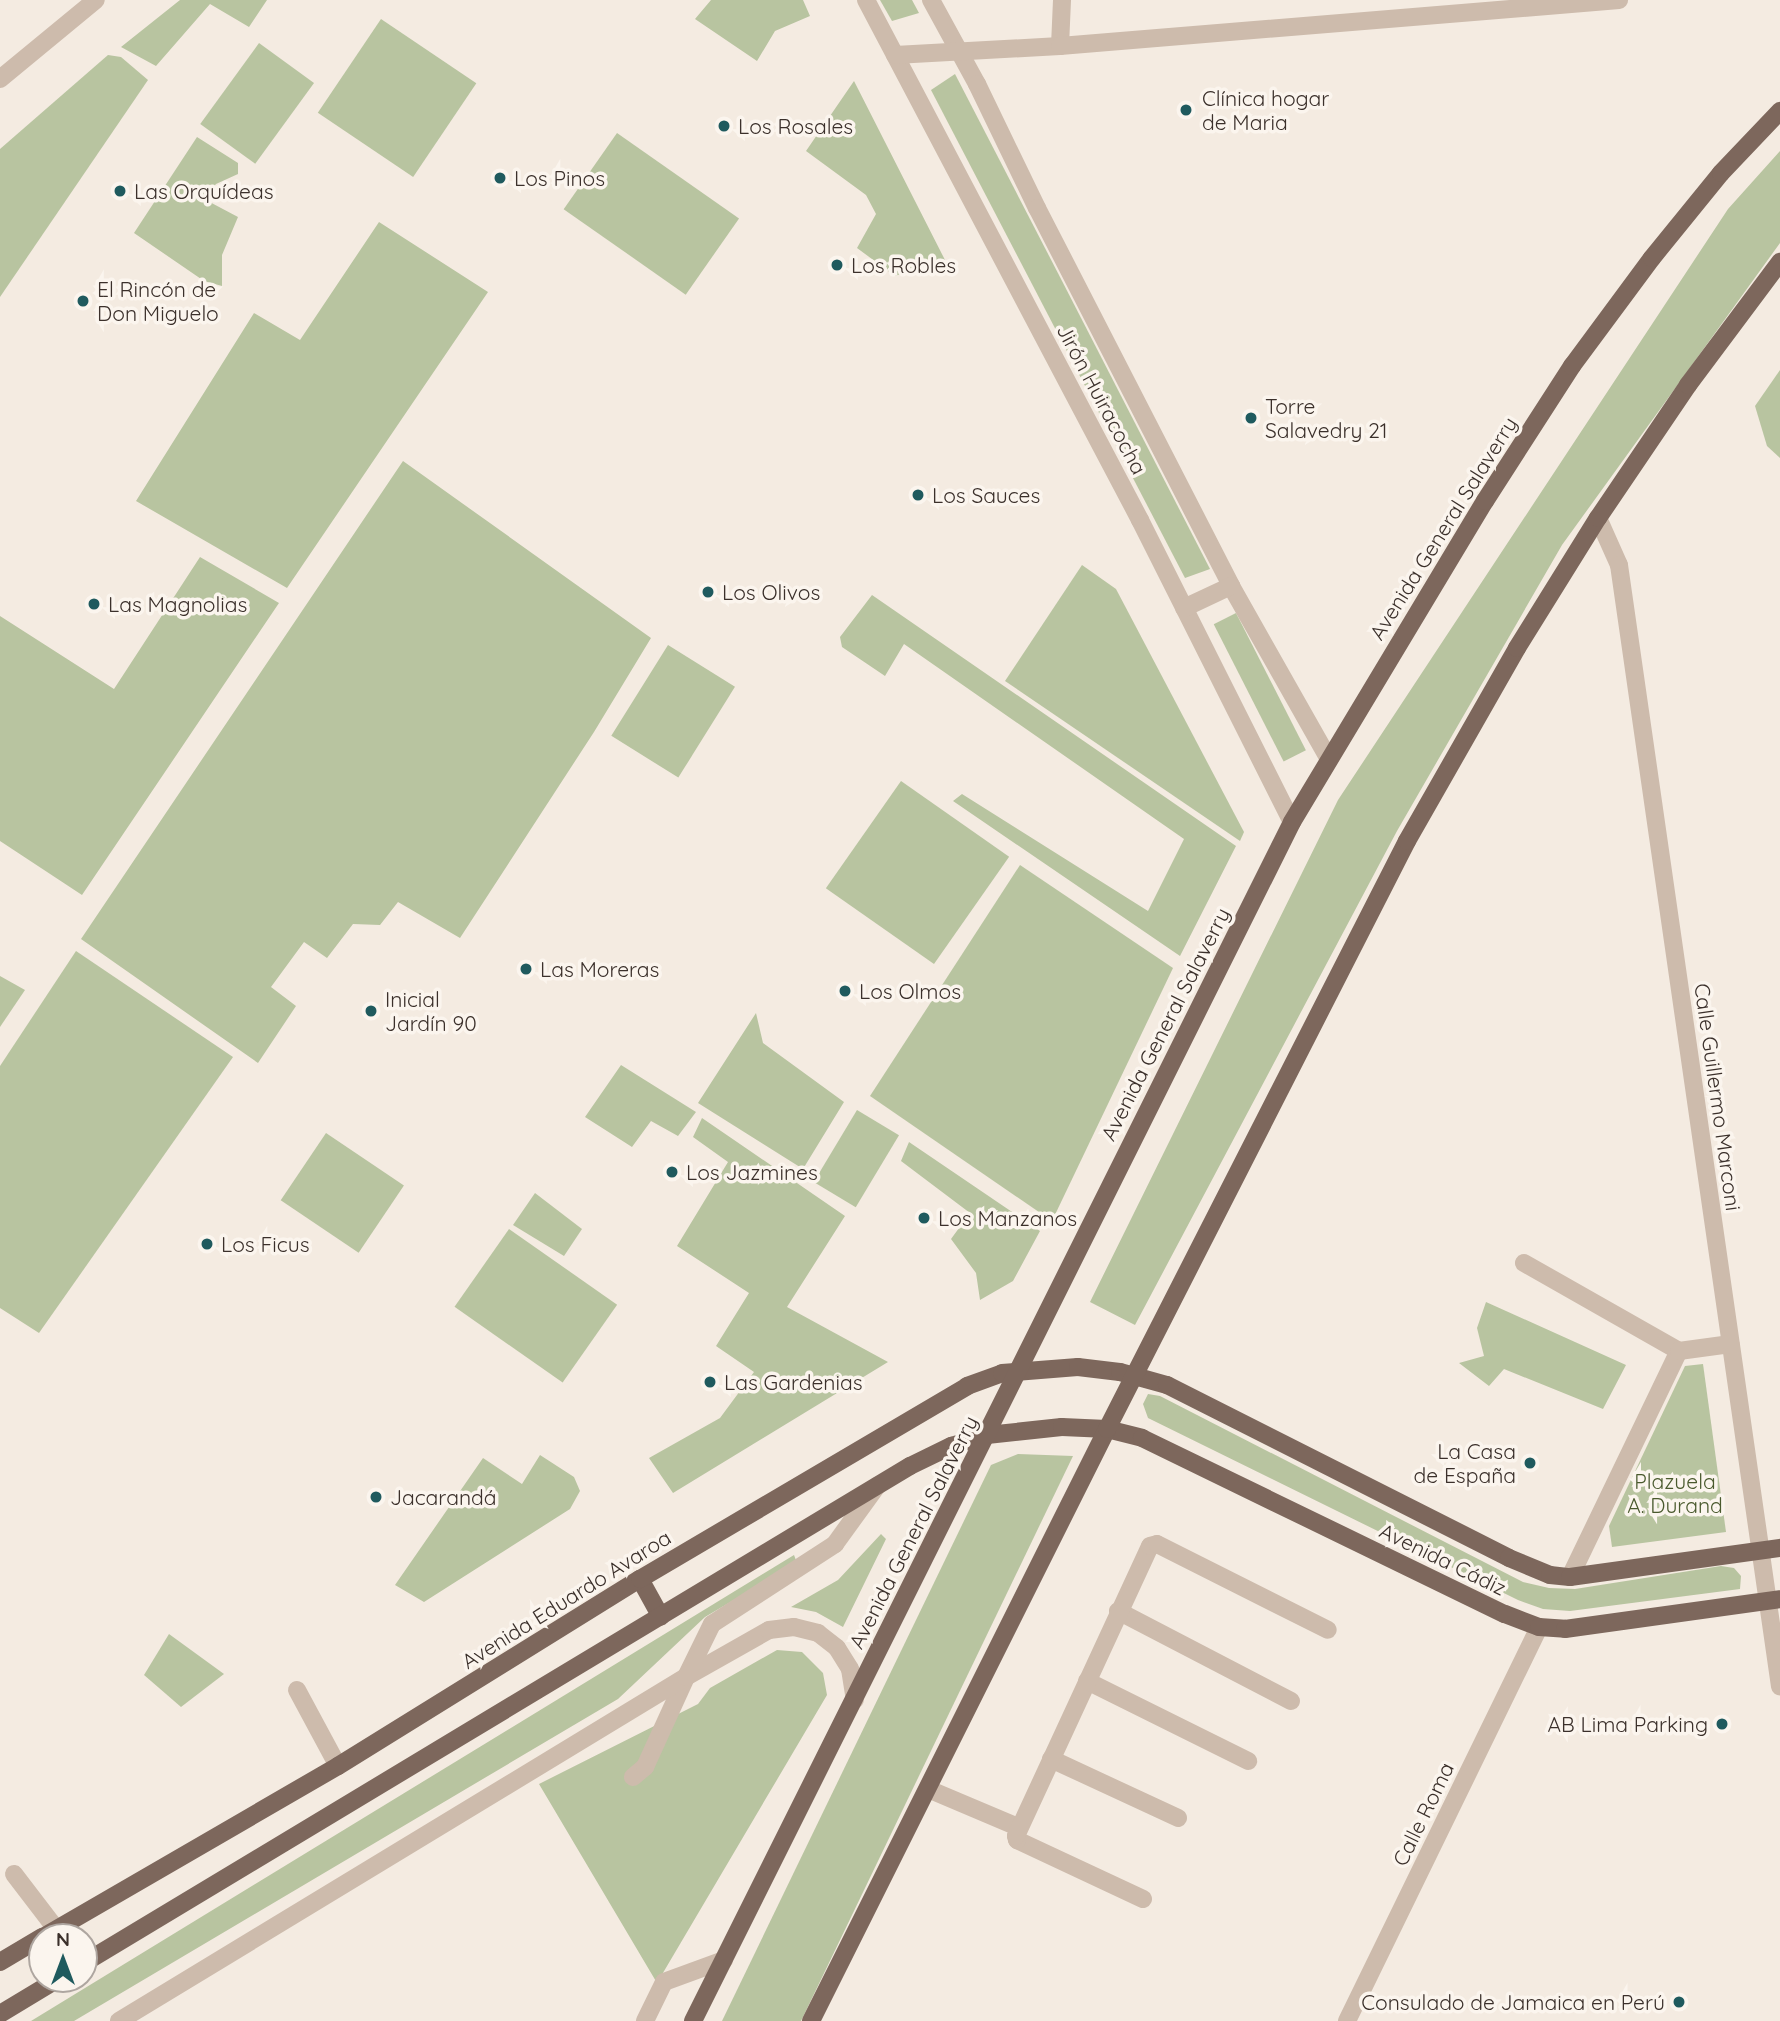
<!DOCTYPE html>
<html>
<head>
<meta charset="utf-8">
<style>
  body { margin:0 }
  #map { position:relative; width:1780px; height:2021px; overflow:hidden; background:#f4ebe1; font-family:Quicksand,sans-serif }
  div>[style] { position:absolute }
  .green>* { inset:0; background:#b8c4a0; transform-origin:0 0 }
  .minor>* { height:18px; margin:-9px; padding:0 9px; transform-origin:9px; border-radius:9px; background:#cdbbac }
  .major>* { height:18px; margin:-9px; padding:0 9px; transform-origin:9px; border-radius:9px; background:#7d675c }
  .dots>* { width:19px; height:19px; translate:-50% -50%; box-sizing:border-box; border:4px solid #fbf5ee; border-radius:50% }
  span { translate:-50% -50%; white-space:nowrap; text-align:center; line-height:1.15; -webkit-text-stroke:7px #fbf5ee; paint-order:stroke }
  .poi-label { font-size:21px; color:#3b302b }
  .left { translate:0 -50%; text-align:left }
  .right { translate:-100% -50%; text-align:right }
  .street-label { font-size:21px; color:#3b302b }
  .park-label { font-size:21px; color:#4a5a2e }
  .north { position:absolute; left:28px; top:1923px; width:70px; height:70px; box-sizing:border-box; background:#fbf5ee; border:2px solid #aea6a0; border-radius:50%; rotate:0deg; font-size:19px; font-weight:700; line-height:28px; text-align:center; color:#3b302b }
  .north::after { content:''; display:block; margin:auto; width:24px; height:32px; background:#1f5a5e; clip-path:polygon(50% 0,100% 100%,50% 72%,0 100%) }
</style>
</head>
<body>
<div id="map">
  <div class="green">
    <div style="clip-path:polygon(180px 0,267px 0,249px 27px,210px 4px,156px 66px,121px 47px)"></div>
    <div style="clip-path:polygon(711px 0,803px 0,810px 16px,775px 31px,757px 61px,695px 19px)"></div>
    <div style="clip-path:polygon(880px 0,912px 0,919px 13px,892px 21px)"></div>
    <div style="left:381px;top:19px;width:115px;height:113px;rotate:34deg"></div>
    <div style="left:259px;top:43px;width:68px;height:100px;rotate:36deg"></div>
    <div style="clip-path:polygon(108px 55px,121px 57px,148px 80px,0 297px,0 149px)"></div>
    <div style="clip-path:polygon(955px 74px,1061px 279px,1210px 569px,1185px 578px,931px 90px)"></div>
    <div style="clip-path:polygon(854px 81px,945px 260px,895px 276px,857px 248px,876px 214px,866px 195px,806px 151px)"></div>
    <div style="left:617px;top:133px;width:149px;height:93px;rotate:35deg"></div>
    <div style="clip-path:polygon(197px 137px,238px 163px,238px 174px,216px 184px,204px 199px,238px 217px,222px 255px,222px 286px,204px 281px,134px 233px)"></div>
    <div style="clip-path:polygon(1780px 151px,1780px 243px,1562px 545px,1397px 831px,1135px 1325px,1090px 1302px,1338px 800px,1728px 209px)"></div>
    <div style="clip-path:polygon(379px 222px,488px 292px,287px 588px,136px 501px,254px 313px,300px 340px)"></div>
    <div style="clip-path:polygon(1780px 370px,1780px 458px,1767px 446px,1755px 406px)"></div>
    <div style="clip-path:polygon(403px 461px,651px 638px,594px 732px,460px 938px,398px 902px,380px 925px,353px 924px,327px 958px,304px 942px,271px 987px,296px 1006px,258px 1063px,81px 939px)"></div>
    <div style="clip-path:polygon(200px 557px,279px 603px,82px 895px,0 841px,0 616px,114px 689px)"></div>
    <div style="clip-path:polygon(1082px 565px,1116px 589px,1244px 832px,1240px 841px,1005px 681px)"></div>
    <div style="clip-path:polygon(872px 595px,1236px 846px,1180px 956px,953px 801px,962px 794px,1148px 911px,1184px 839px,904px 644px,885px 676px,842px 647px,840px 637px)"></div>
    <div style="left:1236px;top:613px;width:154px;height:25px;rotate:63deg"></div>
    <div style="left:668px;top:645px;width:79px;height:107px;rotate:32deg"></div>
    <div style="left:901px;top:781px;width:132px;height:131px;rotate:35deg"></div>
    <div style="clip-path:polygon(1020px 865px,1173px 968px,1052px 1221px,870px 1096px)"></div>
    <div style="clip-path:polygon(76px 951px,233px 1057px,39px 1333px,0 1308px,0 1066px)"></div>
    <div style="clip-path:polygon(0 976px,25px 990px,0 1027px)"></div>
    <div style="clip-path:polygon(756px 1013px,763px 1043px,844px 1102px,803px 1169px,698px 1103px)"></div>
    <div style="clip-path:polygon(621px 1065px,696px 1112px,678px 1136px,651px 1121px,632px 1147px,585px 1117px)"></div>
    <div style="left:857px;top:1110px;width:49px;height:84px;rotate:31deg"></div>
    <div style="clip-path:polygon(702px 1118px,845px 1216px,787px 1307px,888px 1362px,673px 1493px,649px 1458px,720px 1418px,754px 1372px,716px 1346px,749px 1293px,677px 1246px,728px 1162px,693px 1137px)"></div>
    <div style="left:326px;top:1133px;width:94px;height:81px;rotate:34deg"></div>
    <div style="clip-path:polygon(909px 1142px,1040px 1231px,1013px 1281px,980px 1300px,976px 1273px,951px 1239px,970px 1213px,901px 1161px)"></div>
    <div style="clip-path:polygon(535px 1193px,582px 1229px,564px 1256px,513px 1225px)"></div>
    <div style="left:509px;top:1229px;width:132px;height:95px;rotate:35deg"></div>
    <div style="clip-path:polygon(1486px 1302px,1626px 1365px,1603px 1409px,1504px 1369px,1489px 1386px,1459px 1363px,1484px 1356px,1477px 1328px)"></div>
    <div style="clip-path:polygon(1703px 1364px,1726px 1532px,1612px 1547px,1609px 1526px,1685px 1366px)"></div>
    <div style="clip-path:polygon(1148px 1394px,1160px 1396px,1523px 1582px,1549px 1588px,1575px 1589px,1721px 1566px,1734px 1568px,1741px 1576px,1740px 1589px,1570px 1611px,1543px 1609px,1518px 1600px,1148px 1418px,1143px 1404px)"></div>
    <div style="clip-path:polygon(1018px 1454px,1073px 1456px,801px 2021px,722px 2021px,991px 1465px)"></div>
    <div style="clip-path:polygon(540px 1455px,574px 1477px,580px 1491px,570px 1509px,424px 1602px,395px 1585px,483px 1458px,522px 1484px)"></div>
    <div style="clip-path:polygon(881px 1534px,886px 1539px,843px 1627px,816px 1612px,791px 1607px,838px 1580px)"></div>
    <div style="clip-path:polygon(794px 1555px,797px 1563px,705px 1617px,618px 1699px,74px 2021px,31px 2021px)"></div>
    <div style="clip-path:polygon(169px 1634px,224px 1674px,181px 1707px,144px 1675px)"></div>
    <div style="clip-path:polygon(777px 1650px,802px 1652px,823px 1673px,827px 1695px,657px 1983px,539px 1784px,698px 1704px,710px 1688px)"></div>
  </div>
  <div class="minor">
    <div style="left:866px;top:0;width:588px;rotate:62.21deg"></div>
    <div style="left:1140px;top:520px;width:338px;rotate:63.3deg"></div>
    <div style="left:931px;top:0;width:96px;rotate:61.3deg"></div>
    <div style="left:977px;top:84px;width:138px;rotate:64.2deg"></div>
    <div style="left:1037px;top:208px;width:425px;rotate:62.8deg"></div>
    <div style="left:1231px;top:586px;width:199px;rotate:60.5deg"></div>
    <div style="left:1060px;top:46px;width:46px;rotate:-87.5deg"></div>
    <div style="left:895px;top:55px;width:165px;rotate:-3.1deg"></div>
    <div style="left:1060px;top:46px;width:561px;rotate:-4.7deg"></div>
    <div style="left:0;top:79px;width:124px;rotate:-39.5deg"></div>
    <div style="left:1598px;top:518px;width:51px;rotate:65.9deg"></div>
    <div style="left:1619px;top:565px;width:1133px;rotate:81.83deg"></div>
    <div style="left:1184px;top:608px;width:52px;rotate:-25.1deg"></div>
    <div style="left:1524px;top:1263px;width:178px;rotate:29.6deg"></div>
    <div style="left:1570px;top:1577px;width:251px;rotate:-64.3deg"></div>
    <div style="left:1679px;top:1351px;width:52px;rotate:-7.7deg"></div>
    <div style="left:1118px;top:1611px;width:195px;rotate:27.5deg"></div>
    <div style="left:1087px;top:1681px;width:180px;rotate:26.4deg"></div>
    <div style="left:297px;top:1690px;width:86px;rotate:61.7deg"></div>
    <div style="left:1051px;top:1759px;width:140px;rotate:24.9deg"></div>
    <div style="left:633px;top:1777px;width:16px;rotate:-40deg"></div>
    <div style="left:645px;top:1767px;width:99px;rotate:-65.5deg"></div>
    <div style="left:686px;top:1677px;width:95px;rotate:-29.5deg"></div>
    <div style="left:769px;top:1630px;width:25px;rotate:-7deg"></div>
    <div style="left:794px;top:1627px;width:25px;rotate:14deg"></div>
    <div style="left:818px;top:1633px;width:24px;rotate:38deg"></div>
    <div style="left:837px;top:1648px;width:25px;rotate:58deg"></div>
    <div style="left:850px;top:1669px;width:31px;rotate:81deg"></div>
    <div style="left:928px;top:1789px;width:98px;rotate:22.9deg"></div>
    <div style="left:14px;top:1874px;width:69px;rotate:52.6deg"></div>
    <div style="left:1143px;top:1899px;width:139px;rotate:-154.9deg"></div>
    <div style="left:1017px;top:1840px;width:4px;rotate:-104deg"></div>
    <div style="left:1016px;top:1836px;width:319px;rotate:-65.2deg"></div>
    <div style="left:1150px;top:1546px;width:7px;rotate:-16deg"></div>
    <div style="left:1157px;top:1544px;width:191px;rotate:26.7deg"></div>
    <div style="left:119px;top:2021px;width:663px;rotate:-31.25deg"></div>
    <div style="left:686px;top:1677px;width:59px;rotate:-63.9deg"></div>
    <div style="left:712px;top:1624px;width:147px;rotate:-33deg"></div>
    <div style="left:835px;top:1544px;width:72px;rotate:-54.1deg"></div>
    <div style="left:645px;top:2021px;width:43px;rotate:-64deg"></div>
    <div style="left:664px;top:1982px;width:64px;rotate:-20.1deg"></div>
    <div style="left:1347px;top:2021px;width:438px;rotate:-64deg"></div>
  </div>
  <div class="major">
    <div style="left:640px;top:1579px;width:43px;rotate:61.1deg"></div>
    <div style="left:43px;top:1937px;width:341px;rotate:-30.1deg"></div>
    <div style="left:338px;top:1766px;width:355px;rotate:-31.8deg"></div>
    <div style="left:640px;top:1579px;width:380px;rotate:-30.5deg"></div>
    <div style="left:967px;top:1386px;width:37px;rotate:-20deg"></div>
    <div style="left:1002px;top:1373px;width:76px;rotate:-4.5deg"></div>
    <div style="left:1078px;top:1367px;width:42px;rotate:6.8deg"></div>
    <div style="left:1120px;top:1372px;width:49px;rotate:15.5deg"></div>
    <div style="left:1167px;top:1385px;width:383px;rotate:26.8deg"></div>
    <div style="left:1509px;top:1558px;width:44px;rotate:22.5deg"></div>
    <div style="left:1550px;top:1575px;width:20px;rotate:6deg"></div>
    <div style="left:1570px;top:1577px;width:212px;rotate:-7.9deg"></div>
    <div style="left:0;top:1962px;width:49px;rotate:-30.8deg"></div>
    <div style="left:84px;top:1963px;width:964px;rotate:-31.04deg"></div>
    <div style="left:910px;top:1466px;width:46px;rotate:-26deg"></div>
    <div style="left:951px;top:1446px;width:38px;rotate:-17deg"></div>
    <div style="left:987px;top:1435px;width:75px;rotate:-6.1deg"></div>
    <div style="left:1062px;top:1427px;width:45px;rotate:2.5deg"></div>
    <div style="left:1107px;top:1429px;width:36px;rotate:14deg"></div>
    <div style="left:1142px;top:1438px;width:403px;rotate:25.9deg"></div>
    <div style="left:1505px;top:1614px;width:36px;rotate:21deg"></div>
    <div style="left:1539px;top:1627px;width:26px;rotate:4deg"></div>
    <div style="left:1565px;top:1629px;width:217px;rotate:-7.9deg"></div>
    <div style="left:0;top:2014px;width:68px;rotate:-31.1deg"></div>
    <div style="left:693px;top:2021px;width:1340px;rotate:-63.45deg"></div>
    <div style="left:1292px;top:822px;width:375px;rotate:-59deg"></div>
    <div style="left:1485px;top:501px;width:161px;rotate:-57.2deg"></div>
    <div style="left:1572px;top:366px;width:134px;rotate:-53.5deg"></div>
    <div style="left:1652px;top:258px;width:109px;rotate:-50.9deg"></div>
    <div style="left:1721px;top:173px;width:86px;rotate:-46.4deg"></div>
    <div style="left:811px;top:2021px;width:662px;rotate:-63.43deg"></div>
    <div style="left:1107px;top:1429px;width:660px;rotate:-62.97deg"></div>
    <div style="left:1407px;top:841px;width:222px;rotate:-60.3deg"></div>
    <div style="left:1517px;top:648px;width:153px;rotate:-58.1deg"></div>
    <div style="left:1598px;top:518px;width:161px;rotate:-55.9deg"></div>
    <div style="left:1688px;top:385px;width:154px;rotate:-53.2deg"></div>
  </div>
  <div class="dots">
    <div style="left:1186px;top:110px;background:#1f5a5e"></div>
    <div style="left:724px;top:126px;background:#1f5a5e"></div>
    <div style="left:500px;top:178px;background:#1f5a5e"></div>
    <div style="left:120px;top:191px;background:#1f5a5e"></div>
    <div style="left:837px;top:265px;background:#1f5a5e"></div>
    <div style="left:83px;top:301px;background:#1f5a5e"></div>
    <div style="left:1251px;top:418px;background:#1f5a5e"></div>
    <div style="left:918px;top:495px;background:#1f5a5e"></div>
    <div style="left:708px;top:592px;background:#1f5a5e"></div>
    <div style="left:94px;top:604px;background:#1f5a5e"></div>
    <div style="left:526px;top:969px;background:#1f5a5e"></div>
    <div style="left:845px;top:991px;background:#1f5a5e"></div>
    <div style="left:371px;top:1011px;background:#1f5a5e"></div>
    <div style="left:672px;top:1172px;background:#1f5a5e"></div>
    <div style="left:924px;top:1218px;background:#1f5a5e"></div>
    <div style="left:207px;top:1244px;background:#1f5a5e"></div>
    <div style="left:710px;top:1382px;background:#1f5a5e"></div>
    <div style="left:1530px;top:1463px;background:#1f5a5e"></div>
    <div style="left:376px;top:1497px;background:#1f5a5e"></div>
    <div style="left:1722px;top:1724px;background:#1f5a5e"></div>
    <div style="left:1679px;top:2002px;background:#1f5a5e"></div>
  </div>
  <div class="poi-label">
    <span class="left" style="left:1202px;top:110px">Clínica hogar<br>de Maria</span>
    <span class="left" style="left:738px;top:126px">Los Rosales</span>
    <span class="left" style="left:514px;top:178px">Los Pinos</span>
    <span class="left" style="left:134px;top:191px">Las Orquídeas</span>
    <span class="left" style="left:851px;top:265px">Los Robles</span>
    <span class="left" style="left:97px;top:301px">El Rincón de<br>Don Miguelo</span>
    <span class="left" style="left:1265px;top:418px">Torre<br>Salavedry 21</span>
    <span class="left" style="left:932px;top:495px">Los Sauces</span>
    <span class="left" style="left:722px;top:592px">Los Olivos</span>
    <span class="left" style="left:108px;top:604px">Las Magnolias</span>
    <span class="left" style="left:540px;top:969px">Las Moreras</span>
    <span class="left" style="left:859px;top:991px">Los Olmos</span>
    <span class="left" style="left:385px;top:1011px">Inicial<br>Jardín 90</span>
    <span class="left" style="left:686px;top:1172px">Los Jazmines</span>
    <span class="left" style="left:938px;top:1218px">Los Manzanos</span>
    <span class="left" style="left:221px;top:1244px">Los Ficus</span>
    <span class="left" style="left:724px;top:1382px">Las Gardenias</span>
    <span class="right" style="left:1516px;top:1463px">La Casa<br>de España</span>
    <span class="left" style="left:390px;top:1497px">Jacarandá</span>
    <span class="right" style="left:1708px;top:1724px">AB Lima Parking</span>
    <span class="right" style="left:1665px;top:2002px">Consulado de Jamaica en Perú</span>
  </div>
  <div class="street-label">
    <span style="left:1102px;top:399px;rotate:62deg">Jirón Huiracocha</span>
    <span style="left:1443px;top:528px;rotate:-58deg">Avenida General Salaverry</span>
    <span style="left:1165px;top:1024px;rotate:-63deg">Avenida General Salaverry</span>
    <span style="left:1718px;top:1097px;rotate:82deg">Calle Guillermo Marconi</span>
    <span style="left:913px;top:1532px;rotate:-63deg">Avenida General Salaverry</span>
    <span style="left:1443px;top:1559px;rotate:26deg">Avenida Cádiz</span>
    <span style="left:566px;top:1599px;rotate:-32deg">Avenida Eduardo Avaroa</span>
    <span style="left:1423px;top:1814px;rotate:-64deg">Calle Roma</span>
  </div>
  <div class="park-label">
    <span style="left:1675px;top:1493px">Plazuela<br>A. Durand</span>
  </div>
  <div class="north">N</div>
</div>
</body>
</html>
